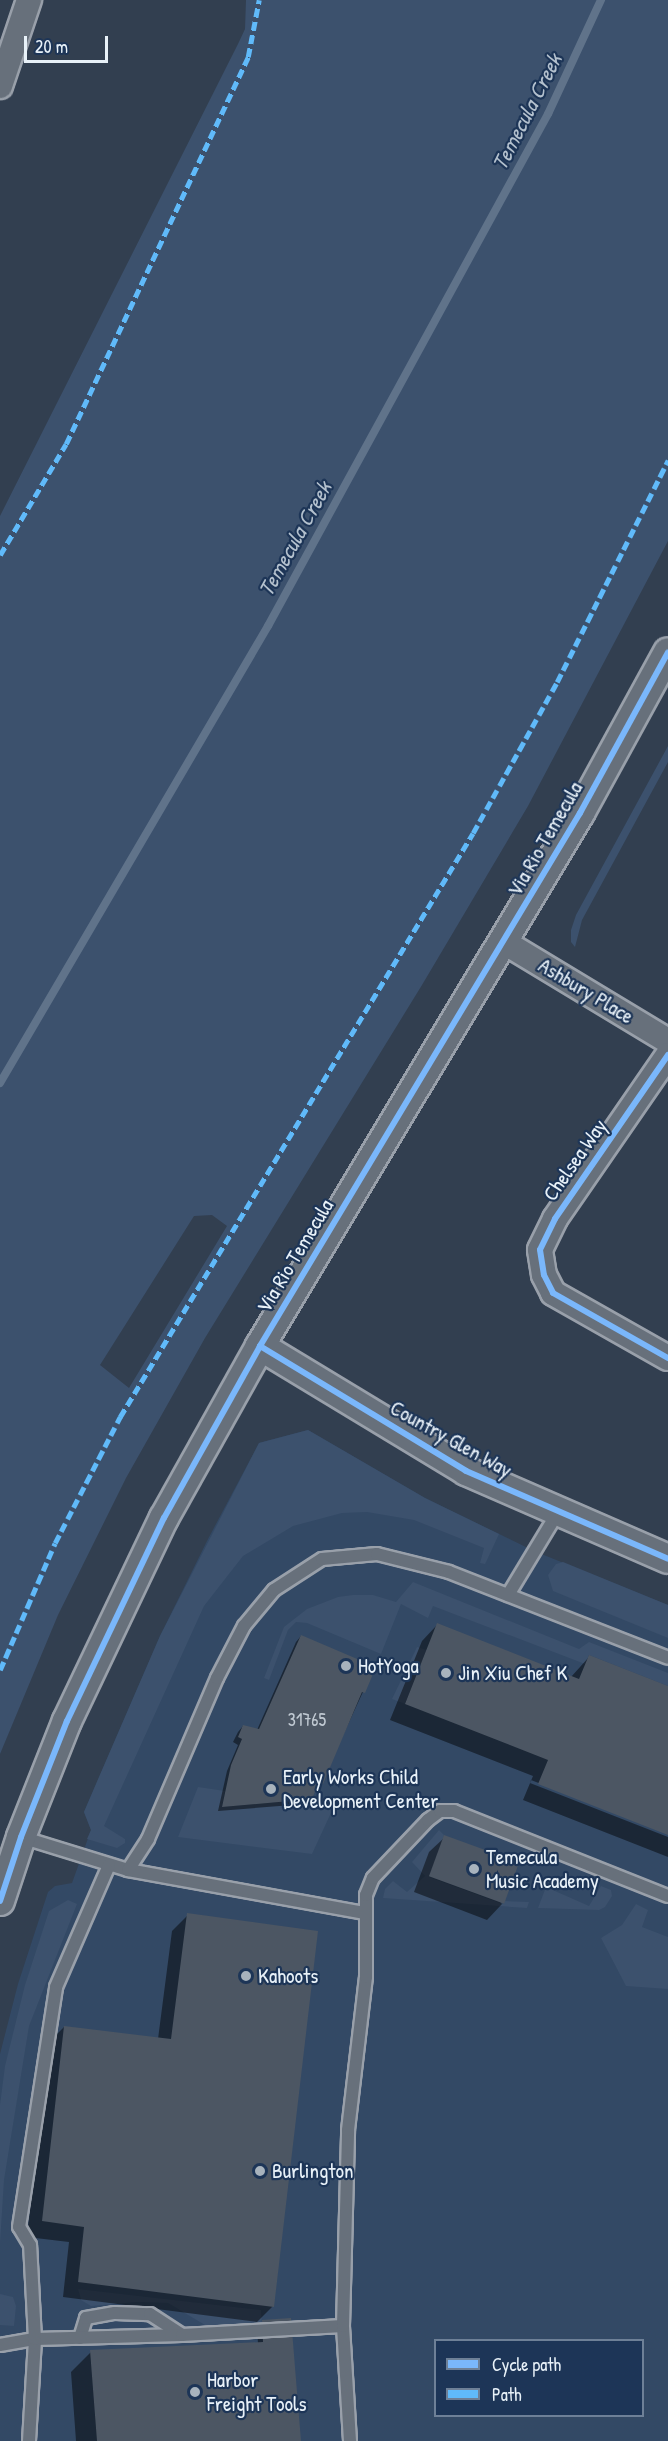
<!DOCTYPE html>
<html>
<head>
<meta charset="utf-8">
<style>
  body { margin:0 }
  #map { position:relative; width:668px; height:2441px; overflow:hidden; background:#323f50; font-family:"Patrick Hand",sans-serif }
  div>[style] { position:absolute }
  .built>* { inset:0; background:#334965 }
  .green>* { inset:0; background:#3c516d }
  .shadow>* { inset:0; background:#0007 }
  .stream>* { height:8px; margin:-4px; padding:0 4px; transform-origin:4px; border-radius:4px; background:#60738a }
  .building>* { inset:0; background:#4c5663; transform-origin:0 0 }
  .roads { filter:drop-shadow(2px 0 #99a0aa) drop-shadow(-2px 0 #99a0aa) drop-shadow(0 2px #99a0aa) drop-shadow(0 -2px #99a0aa) }
  .service>* { height:12px; margin:-6px; padding:0 6px; transform-origin:6px; border-radius:6px; background:#67707b }
  .minor>* { height:24px; margin:-12px; padding:0 12px; transform-origin:12px; border-radius:12px; background:#67707b }
  .tertiary>* { height:28px; margin:-14px; padding:0 14px; transform-origin:14px; border-radius:14px; background:#67707b }
  .quiet>* { height:4.5px; margin-top:-2.25px; transform-origin:0; background:repeating-linear-gradient(90deg,#60bafa 0 9px,transparent 0 13.5px) }
  .cycleway>* { height:6px; margin:-3px; padding:0 3px; transform-origin:3px; border-radius:3px; background:#7ab7fb }
  .dots>* { width:16px; height:16px; translate:-50% -50%; box-sizing:border-box; border:3px solid #1d3557; border-radius:50% }
  span { translate:-50% -50%; white-space:nowrap; text-align:center; line-height:1.15; -webkit-text-stroke:4.5px #1d3557; paint-order:stroke }
  .number-label { font-size:18px; color:#c1cad3 }
  .number-label span { -webkit-text-stroke-width:0 }
  .street-label { font-size:21px; color:#e8f1f8 }
  .poi-label { font-size:21px; color:#e8f1f8 }
  .left { translate:0 -50%; text-align:left }
  .water-label { font-size:22px; color:#b4c1ce; font-style:italic }
  .legend { position:absolute; left:434px; top:2339px; width:210px; height:78px; box-sizing:border-box; background:#1d3557; border:2px solid #6e8097; margin:0; padding:8px 10px; list-style:none; font-size:18px; color:#e8f1f8 }
  .legend li { display:flex; align-items:center; gap:12px; height:30px }
  .legend b { width:30px; border:2px solid #6e8097 }
  .scale { position:absolute; left:24px; top:36px; width:84px; height:27px; box-sizing:border-box; border:3px solid #e8f1f8; border-top:0; padding-left:8px; font-size:18px; line-height:21px; white-space:nowrap; color:#e8f1f8; -webkit-text-stroke:4px #1d3557; paint-order:stroke }
</style>
</head>
<body>
<div id="map">
  <div class="built">
    <div style="clip-path:polygon(evenodd,308px 1430px,425px 1498px,534px 1551px,668px 1605px,668px 2441px,0 2441px,0 2054px,18px 1984px,48px 1892px,55px 1886px,72px 1883px,91px 1830px,84px 1812px,160px 1636px,208px 1539px,259px 1443px,308px 1430px,436px 2340px,642px 2340px,642px 2416px,436px 2416px,436px 2340px)"></div>
  </div>
  <div class="green">
    <div style="clip-path:polygon(evenodd,246px 0,668px 0,668px 541px,528px 806px,422px 985px,205px 1338px,126px 1478px,58px 1615px,0 1754px,0 516px,238px 44px,245px 29px,246px 0,212px 1215px,227px 1226px,129px 1388px,100px 1365px,194px 1216px,212px 1215px)"></div>
    <div style="clip-path:polygon(668px 746px,668px 762px,582px 920px,575px 947px,571px 942px,571px 930px,576px 915px)"></div>
    <div style="clip-path:polygon(308px 1430px,425px 1498px,499px 1534px,487px 1560px,485px 1564px,480px 1563px,484px 1548px,414px 1520px,367px 1512px,342px 1513px,293px 1526px,243px 1556px,204px 1606px,104px 1826px,125px 1839px,125px 1843px,117px 1848px,87px 1839px,91px 1830px,84px 1812px,99px 1777px,160px 1636px,259px 1443px)"></div>
    <div style="clip-path:polygon(563px 1562px,668px 1605px,668px 1638px,553px 1591px,548px 1575px,556px 1564px)"></div>
    <div style="clip-path:polygon(413px 1582px,579px 1649px,589px 1642px,668px 1673px,668px 1686px,589px 1655px,585px 1664px,433px 1606px,428px 1618px,401px 1604px,381px 1654px,307px 1623px,296px 1622px,288px 1630px,269px 1680px,264px 1678px,284px 1627px,307px 1609px,338px 1597px,353px 1595px,373px 1595px,396px 1602px)"></div>
    <div style="clip-path:polygon(417px 1647px,427px 1650px,405px 1704px,392px 1699px)"></div>
    <div style="clip-path:polygon(198px 1787px,225px 1791px,222px 1807px,312px 1799px,336px 1802px,312px 1854px,178px 1837px)"></div>
    <div style="clip-path:polygon(439px 1830px,444px 1835px,429px 1877px,503px 1904px,505px 1901px,529px 1902px,527px 1908px,383px 1898px,385px 1889px,393px 1881px,407px 1892px,425px 1876px,412px 1862px)"></div>
    <div style="clip-path:polygon(601px 1886px,611px 1890px,612px 1896px,605px 1907px,599px 1910px,538px 1908px,546px 1887px,589px 1906px)"></div>
    <div style="clip-path:polygon(68px 1900px,77px 1904px,29px 2026px,4px 2180px,0 2243px,0 2105px,5px 2066px,25px 1985px,49px 1911px)"></div>
    <div style="clip-path:polygon(636px 1904px,648px 1910px,642px 1927px,668px 1937px,668px 1989px,626px 1986px,601px 1938px,622px 1925px)"></div>
    <div style="clip-path:polygon(78px 2289px,261px 2310px,262px 2326px,205px 2325px,168px 2303px,137px 2302px,91px 2306px,81px 2300px)"></div>
    <div style="clip-path:polygon(0 2294px,13px 2297px,16px 2306px,14px 2326px,0 2325px)"></div>
  </div>
  <div class="shadow">
    <div style="clip-path:polygon(437px 1625px,571px 1677px,589px 1657px,668px 1687px,668px 1834px,531px 1780px,530px 1783px,668px 1837px,668px 1857px,523px 1800px,533px 1776px,390px 1720px,422px 1641px)"></div>
    <div style="clip-path:polygon(301px 1636px,374px 1668px,321px 1783px,305px 1804px,218px 1811px,227px 1771px,238px 1745px,233px 1742px,238px 1732px,243px 1726px,257px 1730px,296px 1642px)"></div>
    <div style="clip-path:polygon(445px 1837px,502px 1904px,487px 1920px,414px 1892px,429px 1852px)"></div>
    <div style="clip-path:polygon(188px 1915px,273px 2306px,257px 2322px,63px 2297px,69px 2242px,27px 2237px,48px 2043px,64px 2027px,158px 2039px,172px 1931px)"></div>
    <div style="clip-path:polygon(263px 2322px,300px 2441px,76px 2441px,71px 2372px,91px 2352px,258px 2344px,257px 2327px)"></div>
  </div>
  <div class="stream">
    <div style="left:0;top:1083px;width:530px;rotate:-59.61deg"></div>
    <div style="left:268px;top:626px;width:584px;rotate:-61.33deg"></div>
    <div style="left:548px;top:114px;width:126px;rotate:-65.1deg"></div>
  </div>
  <div class="building">
    <div style="clip-path:polygon(437px 1623px,579px 1679px,589px 1655px,668px 1686px,668px 1835px,538px 1784px,548px 1760px,405px 1704px)"></div>
    <div style="clip-path:polygon(301px 1635px,376px 1667px,365px 1693px,362px 1692px,323px 1784px,319px 1782px,312px 1799px,222px 1807px,231px 1765px,242px 1739px,238px 1737px,243px 1725px,259px 1729px)"></div>
    <div style="left:444px;top:1835px;width:80px;height:44px;rotate:20deg"></div>
    <div style="clip-path:polygon(187px 1913px,318px 1931px,274px 2307px,78px 2282px,84px 2227px,42px 2221px,64px 2026px,171px 2039px)"></div>
    <div style="clip-path:polygon(291px 2318px,301px 2441px,97px 2441px,90px 2350px,263px 2342px,262px 2320px)"></div>
  </div>
  <div class="roads">
    <div class="service">
      <div style="left:508px;top:1595px;width:97px;rotate:-58.9deg"></div>
      <div style="left:21px;top:1837px;width:112px;rotate:17.1deg"></div>
      <div style="left:128px;top:1870px;width:241px;rotate:10.3deg"></div>
      <div style="left:128px;top:1870px;width:37px;rotate:-57deg"></div>
      <div style="left:148px;top:1839px;width:175px;rotate:-66.8deg"></div>
      <div style="left:217px;top:1678px;width:59px;rotate:-62.6deg"></div>
      <div style="left:244px;top:1626px;width:47px;rotate:-50.2deg"></div>
      <div style="left:274px;top:1590px;width:57px;rotate:-32.9deg"></div>
      <div style="left:322px;top:1559px;width:55px;rotate:-5.2deg"></div>
      <div style="left:377px;top:1554px;width:74px;rotate:14deg"></div>
      <div style="left:449px;top:1572px;width:235px;rotate:21.4deg"></div>
      <div style="left:80px;top:2338px;width:21px;rotate:-73deg"></div>
      <div style="left:86px;top:2318px;width:29px;rotate:-10deg"></div>
      <div style="left:115px;top:2313px;width:35px;rotate:2deg"></div>
      <div style="left:150px;top:2314px;width:38px;rotate:33deg"></div>
      <div style="left:0;top:2345px;width:36px;rotate:-10deg"></div>
      <div style="left:35px;top:2339px;width:147px;rotate:-1.6deg"></div>
      <div style="left:182px;top:2335px;width:161px;rotate:-3.2deg"></div>
      <div style="left:29px;top:2441px;width:102px;rotate:-86.6deg"></div>
      <div style="left:35px;top:2339px;width:94px;rotate:-93deg"></div>
      <div style="left:30px;top:2245px;width:21px;rotate:-121deg"></div>
      <div style="left:19px;top:2227px;width:243px;rotate:-81.2deg"></div>
      <div style="left:56px;top:1987px;width:133px;rotate:-66.5deg"></div>
      <div style="left:350px;top:2441px;width:115px;rotate:-93.5deg"></div>
      <div style="left:343px;top:2326px;width:196px;rotate:-88.5deg"></div>
      <div style="left:348px;top:2130px;width:154px;rotate:-83.3deg"></div>
      <div style="left:366px;top:1977px;width:82px;rotate:-90deg"></div>
      <div style="left:366px;top:1895px;width:18px;rotate:-68deg"></div>
      <div style="left:373px;top:1878px;width:80px;rotate:-46.5deg"></div>
      <div style="left:428px;top:1820px;width:15px;rotate:-37deg"></div>
      <div style="left:440px;top:1811px;width:14px"></div>
      <div style="left:454px;top:1811px;width:230px;rotate:21.7deg"></div>
    </div>
    <div class="minor">
      <div style="left:0;top:86px;width:91px;rotate:-71.4deg"></div>
      <div style="left:504px;top:942px;width:192px;rotate:31.1deg"></div>
      <div style="left:668px;top:1055px;width:199px;rotate:124.6deg"></div>
      <div style="left:555px;top:1219px;width:34px;rotate:116deg"></div>
      <div style="left:540px;top:1250px;width:25px;rotate:81deg"></div>
      <div style="left:544px;top:1275px;width:20px;rotate:63deg"></div>
      <div style="left:553px;top:1293px;width:132px;rotate:29.5deg"></div>
    </div>
    <div class="tertiary">
      <div style="left:260px;top:1346px;width:241px;rotate:31.2deg"></div>
      <div style="left:466px;top:1471px;width:220px;rotate:23.5deg"></div>
      <div style="left:0;top:1901px;width:67px;rotate:-71.8deg"></div>
      <div style="left:21px;top:1837px;width:125px;rotate:-68.4deg"></div>
      <div style="left:67px;top:1721px;width:225px;rotate:-64.5deg"></div>
      <div style="left:164px;top:1518px;width:197px;rotate:-60.8deg"></div>
      <div style="left:260px;top:1346px;width:622px;rotate:-59.02deg"></div>
      <div style="left:580px;top:813px;width:183px;rotate:-61.3deg"></div>
    </div>
  </div>
  <div class="quiet">
    <div style="left:0;top:555px;width:129px;rotate:-59.3deg"></div>
    <div style="left:66px;top:444px;width:428px;rotate:-64.8deg"></div>
    <div style="left:248px;top:57px;width:58px;rotate:-79.1deg"></div>
    <div style="left:0;top:1670px;width:138px;rotate:-66.6deg"></div>
    <div style="left:55px;top:1543px;width:142px;rotate:-62.7deg"></div>
    <div style="left:120px;top:1417px;width:682px;rotate:-58.85deg"></div>
    <div style="left:473px;top:833px;width:173px;rotate:-60.9deg"></div>
    <div style="left:557px;top:682px;width:248px;rotate:-63.4deg"></div>
  </div>
  <div class="cycleway">
    <div style="left:668px;top:1055px;width:199px;rotate:124.6deg"></div>
    <div style="left:555px;top:1219px;width:34px;rotate:116deg"></div>
    <div style="left:540px;top:1250px;width:25px;rotate:81deg"></div>
    <div style="left:544px;top:1275px;width:20px;rotate:63deg"></div>
    <div style="left:553px;top:1293px;width:132px;rotate:29.5deg"></div>
    <div style="left:260px;top:1346px;width:241px;rotate:31.2deg"></div>
    <div style="left:466px;top:1471px;width:220px;rotate:23.5deg"></div>
    <div style="left:0;top:1901px;width:67px;rotate:-71.8deg"></div>
    <div style="left:21px;top:1837px;width:125px;rotate:-68.4deg"></div>
    <div style="left:67px;top:1721px;width:225px;rotate:-64.5deg"></div>
    <div style="left:164px;top:1518px;width:197px;rotate:-60.8deg"></div>
    <div style="left:260px;top:1346px;width:622px;rotate:-59.02deg"></div>
    <div style="left:580px;top:813px;width:183px;rotate:-61.3deg"></div>
  </div>
  <div class="dots">
    <div style="left:346px;top:1666px;background:#a8b3bd"></div>
    <div style="left:446px;top:1673px;background:#a8b3bd"></div>
    <div style="left:271px;top:1789px;background:#a8b3bd"></div>
    <div style="left:474px;top:1869px;background:#a8b3bd"></div>
    <div style="left:246px;top:1976px;background:#a8b3bd"></div>
    <div style="left:260px;top:2171px;background:#a8b3bd"></div>
    <div style="left:195px;top:2392px;background:#a8b3bd"></div>
  </div>
  <div class="number-label">
    <span style="left:307px;top:1720px">31765</span>
  </div>
  <div class="street-label">
    <span style="left:545px;top:839px;rotate:-60deg">Via Rio Temecula</span>
    <span style="left:586px;top:991px;rotate:31deg">Ashbury Place</span>
    <span style="left:575px;top:1160px;rotate:-55deg">Chelsea Way</span>
    <span style="left:295px;top:1256px;rotate:-59deg">Via Rio Temecula</span>
    <span style="left:451px;top:1439px;rotate:29deg">Country Glen Way</span>
  </div>
  <div class="poi-label">
    <span class="left" style="left:358px;top:1666px">HotYoga</span>
    <span class="left" style="left:458px;top:1673px">Jin Xiu Chef K</span>
    <span class="left" style="left:283px;top:1789px">Early Works Child<br>Development Center</span>
    <span class="left" style="left:486px;top:1869px">Temecula<br>Music Academy</span>
    <span class="left" style="left:258px;top:1976px">Kahoots</span>
    <span class="left" style="left:272px;top:2171px">Burlington</span>
    <span class="left" style="left:207px;top:2392px">Harbor<br>Freight Tools</span>
  </div>
  <div class="water-label">
    <span style="left:527px;top:112px;rotate:-63deg">Temecula Creek</span>
    <span style="left:295px;top:539px;rotate:-61deg">Temecula Creek</span>
  </div>
  <ul class="legend">
  <li><b style="height:8px;background:#7ab7fb"></b>Cycle path</li>
  <li><b style="height:8px;background:#60bafa"></b>Path</li>
  </ul>
  <div class="scale">20 m</div>
</div>
</body>
</html>
